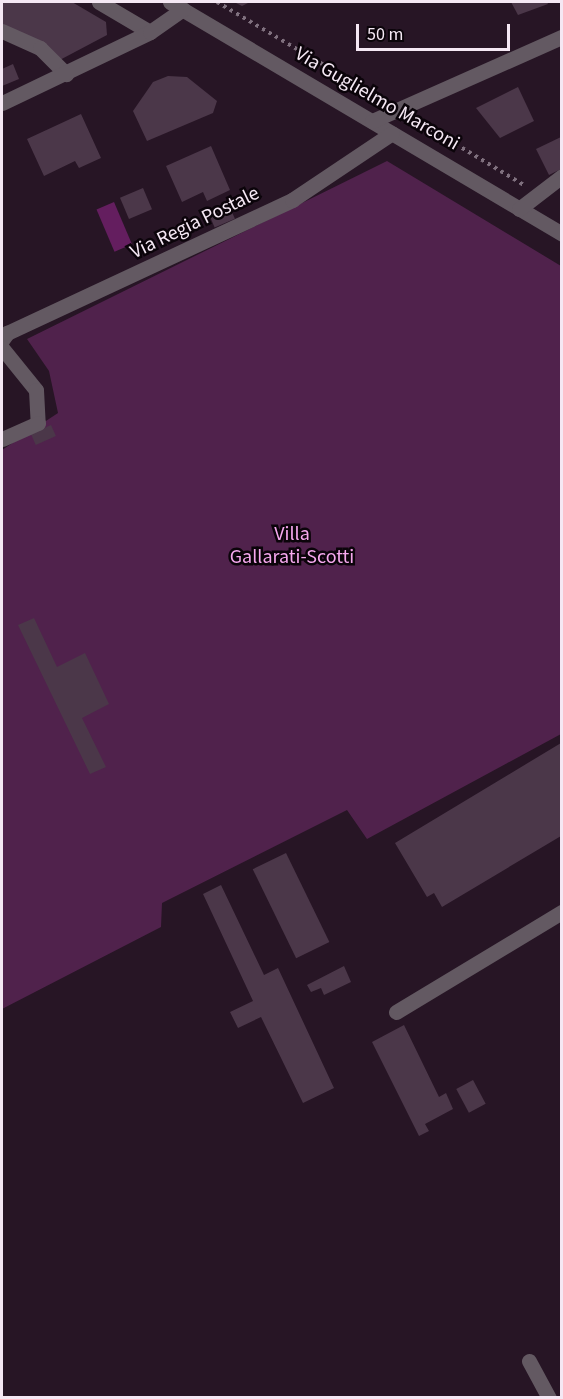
<!DOCTYPE html>
<html>
<head>
<meta charset="utf-8">
<style>
  body { margin:0 }
  #map { position:relative; width:563px; height:1399px; overflow:hidden; background:#271525; font-family:"Source Sans 3",sans-serif }
  div>[style] { position:absolute }
  .green>* { inset:0; background:#50224c }
  .water>* { inset:0; background:#641e5f; transform-origin:0 0 }
  .building>* { inset:0; background:#4b3749; transform-origin:0 0 }
  .path>* { height:4px; margin-top:-2px; transform-origin:0; background:repeating-linear-gradient(90deg,#7f707e 0 3px,transparent 0 7.5px) }
  .minor>* { height:15px; margin:-7.5px; padding:0 7.5px; transform-origin:7.5px; border-radius:7.5px; background:#635962 }
  span { translate:-50% -50%; white-space:nowrap; text-align:center; line-height:1.15; -webkit-text-stroke:5px #0b040a; paint-order:stroke }
  .street-label { font-size:20px; color:#f5e8f4 }
  .park-label { font-size:20px; color:#f6a8ee }
  .frame { position:absolute; inset:0; border:3px solid #f5e8f4; pointer-events:none }
  .scale { position:absolute; left:356px; top:24px; width:154px; height:27px; box-sizing:border-box; border:3px solid #f5e8f4; border-top:0; padding-left:8px; font-size:18px; line-height:21px; white-space:nowrap; color:#f5e8f4; -webkit-text-stroke:4px #0b040a; paint-order:stroke }
</style>
</head>
<body>
<div id="map">
  <div class="green">
    <div style="clip-path:polygon(387px 161px,561px 266px,561px 734px,367px 839px,347px 810px,162px 903px,161px 927px,2px 1009px,2px 450px,58px 413px,49px 371px,27px 339px)"></div>
  </div>
  <div class="water">
    <div style="left:114px;top:202px;width:46px;height:19px;rotate:67deg"></div>
  </div>
  <div class="building">
    <div style="clip-path:polygon(2px 2px,72px 2px,106px 22px,107px 35px,56px 62px,2px 27px)"></div>
    <div style="clip-path:polygon(234px 2px,250px 2px,242px 6px)"></div>
    <div style="clip-path:polygon(511px 2px,547px 2px,548px 4px,518px 15px)"></div>
    <div style="clip-path:polygon(13px 64px,19px 79px,2px 86px,2px 69px)"></div>
    <div style="clip-path:polygon(168px 76px,187px 77px,217px 101px,213px 113px,147px 141px,133px 111px,153px 82px)"></div>
    <div style="clip-path:polygon(518px 87px,534px 121px,500px 138px,476px 108px)"></div>
    <div style="clip-path:polygon(81px 114px,101px 158px,79px 168px,75px 161px,44px 176px,27px 139px)"></div>
    <div style="clip-path:polygon(561px 137px,561px 169px,549px 175px,536px 149px)"></div>
    <div style="clip-path:polygon(211px 146px,230px 190px,207px 201px,203px 192px,182px 202px,166px 166px)"></div>
    <div style="left:143px;top:188px;width:23px;height:25px;rotate:67deg"></div>
    <div style="left:229px;top:205px;width:15px;height:22px;rotate:67deg"></div>
    <div style="left:51px;top:425px;width:12px;height:22px;rotate:66deg"></div>
    <div style="clip-path:polygon(34px 618px,57px 667px,85px 653px,109px 704px,82px 718px,106px 767px,90px 774px,18px 625px)"></div>
    <div style="clip-path:polygon(561px 743px,561px 836px,442px 907px,434px 893px,427px 897px,395px 843px)"></div>
    <div style="left:286px;top:853px;width:99px;height:37px;rotate:64deg"></div>
    <div style="clip-path:polygon(221px 885px,264px 975px,278px 968px,334px 1088px,303px 1103px,261px 1017px,238px 1028px,230px 1012px,253px 1001px,203px 894px)"></div>
    <div style="clip-path:polygon(344px 966px,351px 982px,324px 995px,321px 988px,311px 992px,307px 985px)"></div>
    <div style="clip-path:polygon(404px 1025px,439px 1097px,446px 1093px,453px 1109px,425px 1124px,429px 1131px,419px 1136px,372px 1042px)"></div>
    <div style="left:473px;top:1080px;width:27px;height:19px;rotate:62deg"></div>
  </div>
  <div class="path">
    <div style="left:217px;top:2px;width:189px;rotate:30.5deg"></div>
    <div style="left:417px;top:121px;width:125px;rotate:30.9deg"></div>
  </div>
  <div class="minor">
    <div style="left:99px;top:2px;width:59px;rotate:30.5deg"></div>
    <div style="left:170px;top:2px;width:456px;rotate:30.6deg"></div>
    <div style="left:2px;top:31px;width:42px;rotate:24.1deg"></div>
    <div style="left:40px;top:48px;width:37px;rotate:45deg"></div>
    <div style="left:2px;top:103px;width:164px;rotate:-25.6deg"></div>
    <div style="left:150px;top:32px;width:40px;rotate:-34.9deg"></div>
    <div style="left:372px;top:121px;width:208px;rotate:-23.9deg"></div>
    <div style="left:519px;top:209px;width:54px;rotate:-37.5deg"></div>
    <div style="left:2px;top:340px;width:9px;rotate:-54deg"></div>
    <div style="left:7px;top:333px;width:315px;rotate:-25deg"></div>
    <div style="left:292px;top:200px;width:120px;rotate:-33.8deg"></div>
    <div style="left:2px;top:348px;width:54px;rotate:51deg"></div>
    <div style="left:36px;top:390px;width:33px;rotate:87deg"></div>
    <div style="left:38px;top:423px;width:39px;rotate:156deg"></div>
    <div style="left:396px;top:1012px;width:194px;rotate:-31.1deg"></div>
    <div style="left:529px;top:1361px;width:42px;rotate:61.6deg"></div>
  </div>
  <div class="street-label">
    <span style="left:377px;top:99px;rotate:30deg">Via Guglielmo Marconi</span>
    <span style="left:195px;top:223px;rotate:-26deg">Via Regia Postale</span>
  </div>
  <div class="park-label">
    <span style="left:292px;top:546px">Villa<br>Gallarati-Scotti</span>
  </div>
  <div class="frame"></div>
  <div class="scale">50 m</div>
</div>
</body>
</html>
